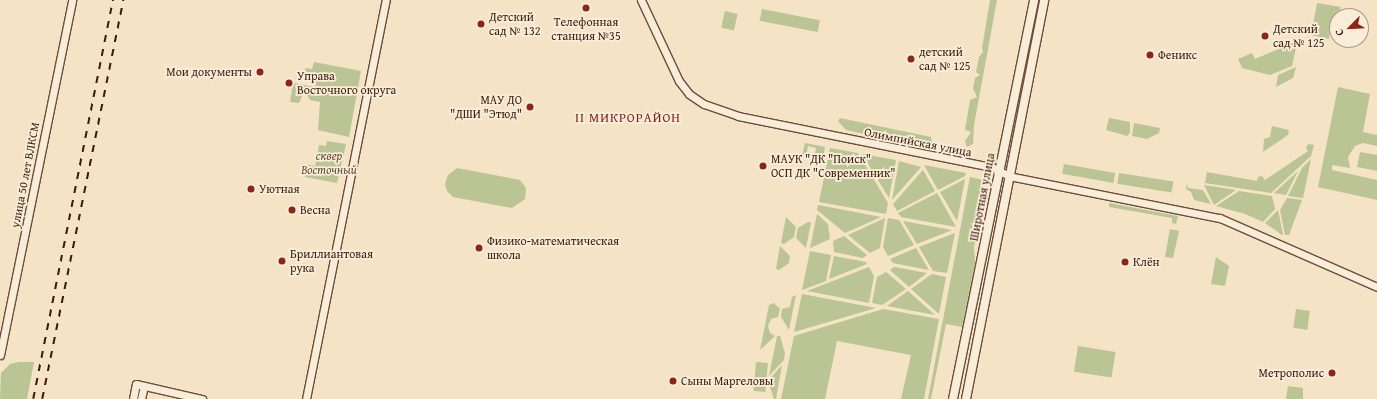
<!DOCTYPE html>
<html>
<head>
<meta charset="utf-8">
<style>
  body { margin:0 }
  #map { position:relative; width:1377px; height:399px; overflow:hidden; background:#f4e3c5; font-family:"Gentium Book Plus",serif }
  div>[style] { position:absolute }
  .green>* { inset:0; background:#bbc495; transform-origin:0 0 }
  .roads { filter:drop-shadow(1px 0 #6b4d3a) drop-shadow(-1px 0 #6b4d3a) drop-shadow(0 1px #6b4d3a) drop-shadow(0 -1px #6b4d3a) }
  .tertiary>* { height:7px; margin:-3.5px; padding:0 3.5px; transform-origin:3.5px; border-radius:3.5px; background:#f8edd9 }
  .secondary>* { height:8px; margin:-4px; padding:0 4px; transform-origin:4px; border-radius:4px; background:#f8edd9 }
  .rail>* { height:1.5px; margin-top:-0.75px; transform-origin:0; background:repeating-linear-gradient(90deg,#3d1b0b 0 7px,transparent 0 14px) }
  .dots>* { width:11px; height:11px; translate:-50% -50%; box-sizing:border-box; border:2px solid #f8edd9; border-radius:50% }
  span { translate:-50% -50%; white-space:nowrap; text-align:center; line-height:1.15; -webkit-text-stroke:3.5px #f8edd9; paint-order:stroke }
  .poi-label { font-size:12px; color:#3d1b0b }
  .left { translate:0 -50%; text-align:left }
  .right { translate:-100% -50%; text-align:right }
  .street-label { font-size:12px; color:#3d1b0b }
  .park-label { font-size:12px; color:#634e34; font-style:italic }
  .neighbourhood-label { font-size:13px; color:#7a1f14; letter-spacing:1px }
  .north { position:absolute; left:1329px; top:8px; width:40px; height:40px; box-sizing:border-box; background:#f8edd9; border:1px solid #ad9987; border-radius:50%; rotate:246deg; font-size:11px; font-weight:700; line-height:16px; text-align:center; color:#3d1b0b }
  .north::after { content:''; display:block; margin:auto; width:14px; height:18px; background:#8f2418; clip-path:polygon(50% 0,100% 100%,50% 72%,0 100%) }
</style>
</head>
<body>
<div id="map">
  <div class="green">
    <div style="clip-path:polygon(990px 0,997px 0,974px 125px,973px 144px,967px 147px,965px 141px,971px 132px,965px 130px,970px 100px,977px 97px,973px 89px,975px 78px,980px 75px,976px 72px,979px 57px,983px 52px,982px 48px)"></div>
    <div style="clip-path:polygon(1317px 3px,1341px 7px,1337px 16px,1336px 33px,1330px 32px,1329px 39px,1311px 35px)"></div>
    <div style="left:762px;top:9px;width:59px;height:12px;rotate:11deg"></div>
    <div style="left:725px;top:11px;width:13px;height:17px;rotate:13deg"></div>
    <div style="clip-path:polygon(1295px 42px,1297px 43px,1292px 66px,1270px 75px,1242px 68px,1238px 59px,1252px 53px,1255px 59px)"></div>
    <div style="clip-path:polygon(314px 62px,361px 71px,349px 137px,318px 130px,320px 102px,310px 100px,307px 95px,303px 94px,299px 103px,290px 102px,293px 83px,315px 87px,316px 80px,304px 78px,305px 68px,312px 69px)"></div>
    <div style="clip-path:polygon(1296px 67px,1293px 78px,1276px 87px,1278px 75px)"></div>
    <div style="clip-path:polygon(1338px 87px,1370px 94px,1363px 132px,1377px 135px,1377px 146px,1363px 143px,1355px 146px,1348px 157px,1350px 168px,1332px 165px,1332px 170px,1377px 180px,1377px 200px,1318px 187px)"></div>
    <div style="clip-path:polygon(840px 118px,931px 137px,932px 143px,926px 147px,846px 130px,838px 121px)"></div>
    <div style="clip-path:polygon(1109px 118px,1130px 122px,1130px 133px,1127px 136px,1106px 130px)"></div>
    <div style="clip-path:polygon(1134px 123px,1160px 128px,1159px 133px,1147px 139px,1132px 136px)"></div>
    <div style="clip-path:polygon(1272px 126px,1289px 130px,1288px 135px,1263px 152px,1264px 139px,1270px 137px)"></div>
    <div style="clip-path:polygon(327px 141px,346px 144px,337px 183px,305px 177px,308px 165px,315px 166px,319px 145px,326px 146px)"></div>
    <div style="clip-path:polygon(805px 143px,825px 147px,823px 158px,817px 162px,814px 159px,816px 148px,808px 146px,806px 156px,802px 156px)"></div>
    <div style="clip-path:polygon(1308px 144px,1314px 145px,1311px 156px,1271px 193px,1205px 183px,1207px 172px,1257px 181px,1258px 177px,1262px 176px,1265px 180px,1308px 151px,1306px 148px)"></div>
    <div style="clip-path:polygon(830px 148px,858px 153px,888px 203px,886px 214px,819px 202px)"></div>
    <div style="clip-path:polygon(1360px 152px,1377px 155px,1377px 171px,1357px 167px)"></div>
    <div style="clip-path:polygon(862px 154px,896px 160px,889px 198px)"></div>
    <div style="clip-path:polygon(1311px 159px,1303px 198px,1288px 196px,1302px 168px)"></div>
    <div style="clip-path:polygon(899px 161px,921px 167px,892px 200px)"></div>
    <div style="left:1064px;top:164px;width:52px;height:10px;rotate:10deg"></div>
    <div style="clip-path:polygon(924px 165px,966px 173px,965px 176px,938px 190px)"></div>
    <div style="clip-path:polygon(457px 168px,520px 180px,526px 188px,525px 199px,512px 208px,453px 197px,447px 191px,445px 184px,448px 175px)"></div>
    <div style="clip-path:polygon(923px 170px,935px 191px,897px 211px,893px 204px)"></div>
    <div style="clip-path:polygon(1298px 171px,1286px 195px,1274px 193px)"></div>
    <div style="left:1119px;top:173px;width:55px;height:11px;rotate:9deg"></div>
    <div style="clip-path:polygon(970px 177px,983px 180px,980px 191px,988px 195px,986px 206px,980px 216px,974px 247px,975px 263px,962px 327px,946px 324px,931px 399px,928px 399px)"></div>
    <div style="clip-path:polygon(965px 179px,957px 221px,940px 192px)"></div>
    <div style="clip-path:polygon(1187px 184px,1188px 188px,1203px 190px,1211px 204px,1194px 200px,1191px 192px,1186px 189px)"></div>
    <div style="clip-path:polygon(1204px 185px,1236px 190px,1214px 205px)"></div>
    <div style="clip-path:polygon(1239px 191px,1272px 196px,1275px 209px,1263px 222px,1245px 214px,1216px 206px)"></div>
    <div style="clip-path:polygon(937px 193px,956px 227px,901px 217px,898px 213px)"></div>
    <div style="clip-path:polygon(1287px 198px,1302px 200px,1289px 235px,1285px 235px,1280px 210px)"></div>
    <div style="clip-path:polygon(1109px 203px,1178px 216px,1176px 224px,1172px 223px,1172px 218px,1109px 207px)"></div>
    <div style="clip-path:polygon(818px 205px,881px 217px,845px 233px,817px 210px)"></div>
    <div style="clip-path:polygon(1278px 210px,1283px 234px,1282px 235px,1265px 223px)"></div>
    <div style="clip-path:polygon(817px 214px,828px 224px,830px 239px,810px 248px)"></div>
    <div style="clip-path:polygon(786px 217px,796px 227px,794px 237px,784px 244px,781px 243px)"></div>
    <div style="clip-path:polygon(885px 218px,880px 248px,870px 253px,848px 235px)"></div>
    <div style="clip-path:polygon(888px 218px,899px 220px,914px 245px,888px 256px,883px 247px)"></div>
    <div style="clip-path:polygon(903px 221px,952px 230px,917px 244px)"></div>
    <div style="clip-path:polygon(808px 222px,811px 222px,806px 248px,796px 238px,798px 228px)"></div>
    <div style="clip-path:polygon(1170px 229px,1179px 231px,1173px 258px,1165px 257px)"></div>
    <div style="clip-path:polygon(955px 233px,947px 273px,933px 271px,919px 247px)"></div>
    <div style="clip-path:polygon(844px 236px,867px 255px,863px 258px,834px 252px,833px 241px)"></div>
    <div style="clip-path:polygon(780px 246px,790px 256px,789px 263px,779px 270px,776px 269px)"></div>
    <div style="clip-path:polygon(916px 248px,929px 270px,893px 263px,890px 259px)"></div>
    <div style="clip-path:polygon(810px 251px,831px 255px,826px 281px,802px 290px)"></div>
    <div style="clip-path:polygon(834px 256px,866px 262px,867px 264px,829px 279px)"></div>
    <div style="clip-path:polygon(1216px 257px,1229px 266px,1225px 286px,1211px 284px)"></div>
    <div style="clip-path:polygon(869px 267px,874px 276px,869px 303px,807px 291px)"></div>
    <div style="clip-path:polygon(894px 267px,927px 273px,909px 287px,890px 270px)"></div>
    <div style="clip-path:polygon(886px 272px,906px 289px,882px 305px,872px 303px,877px 277px)"></div>
    <div style="clip-path:polygon(932px 274px,946px 277px,939px 314px,911px 289px)"></div>
    <div style="clip-path:polygon(908px 291px,935px 315px,887px 306px)"></div>
    <div style="clip-path:polygon(802px 294px,876px 308px,794px 332px)"></div>
    <div style="clip-path:polygon(796px 295px,789px 330px,781px 317px,782px 309px,790px 307px,792px 297px)"></div>
    <div style="clip-path:polygon(774px 303px,780px 309px,778px 317px,771px 319px,768px 326px,770px 333px,775px 336px,760px 350px,769px 305px)"></div>
    <div style="clip-path:polygon(883px 309px,939px 319px,924px 399px,901px 399px,911px 355px,837px 341px,825px 399px,781px 399px,794px 336px)"></div>
    <div style="left:1296px;top:309px;width:14px;height:19px;rotate:8deg"></div>
    <div style="clip-path:polygon(777px 336px,780px 336px,785px 353px,784px 360px,769px 376px)"></div>
    <div style="left:1078px;top:346px;width:38px;height:26px;rotate:9deg"></div>
    <div style="clip-path:polygon(19px 362px,34px 362px,27px 399px,0 399px,1px 373px,10px 364px)"></div>
    <div style="left:756px;top:362px;width:12px;height:29px;rotate:5deg"></div>
    <div style="clip-path:polygon(782px 365px,776px 399px,774px 399px,768px 381px)"></div>
    <div style="clip-path:polygon(1288px 386px,1303px 388px,1303px 399px,1286px 399px)"></div>
  </div>
  <div class="roads">
    <div class="tertiary">
      <div style="left:641px;top:0;width:89px;rotate:64.9deg"></div>
      <div style="left:679px;top:81px;width:16px;rotate:52deg"></div>
      <div style="left:689px;top:94px;width:18px;rotate:34deg"></div>
      <div style="left:704px;top:104px;width:36px;rotate:19deg"></div>
      <div style="left:738px;top:116px;width:259px;rotate:11.4deg"></div>
      <div style="left:992px;top:167px;width:19px;rotate:28deg"></div>
      <div style="left:1009px;top:176px;width:215px;rotate:11.3deg"></div>
      <div style="left:1220px;top:218px;width:171px;rotate:23.7deg"></div>
      <div style="left:0;top:355px;width:362px;rotate:-78.5deg"></div>
      <div style="left:133px;top:399px;width:15px;rotate:-79deg"></div>
      <div style="left:136px;top:384px;width:68px;rotate:12.8deg"></div>
      <div style="left:141px;top:399px;width:13px;rotate:-77deg"></div>
      <div style="left:306px;top:399px;width:407px;rotate:-78.7deg"></div>
    </div>
    <div class="secondary">
      <div style="left:953px;top:399px;width:407px;rotate:-78.5deg"></div>
      <div style="left:966px;top:399px;width:407px;rotate:-78.9deg"></div>
    </div>
  </div>
  <div class="rail">
    <div style="left:33px;top:399px;width:407px;rotate:-78.7deg"></div>
    <div style="left:42px;top:399px;width:407px;rotate:-78.5deg"></div>
  </div>
  <div class="dots">
    <div style="left:586px;top:8px;background:#8f2418"></div>
    <div style="left:481px;top:24px;background:#8f2418"></div>
    <div style="left:1265px;top:36px;background:#8f2418"></div>
    <div style="left:1150px;top:55px;background:#8f2418"></div>
    <div style="left:911px;top:59px;background:#8f2418"></div>
    <div style="left:260px;top:72px;background:#8f2418"></div>
    <div style="left:289px;top:83px;background:#8f2418"></div>
    <div style="left:530px;top:107px;background:#8f2418"></div>
    <div style="left:763px;top:166px;background:#8f2418"></div>
    <div style="left:251px;top:189px;background:#8f2418"></div>
    <div style="left:292px;top:210px;background:#8f2418"></div>
    <div style="left:479px;top:248px;background:#8f2418"></div>
    <div style="left:282px;top:261px;background:#8f2418"></div>
    <div style="left:1125px;top:262px;background:#8f2418"></div>
    <div style="left:1332px;top:373px;background:#8f2418"></div>
    <div style="left:673px;top:381px;background:#8f2418"></div>
  </div>
  <div class="poi-label">
    <span class="left" style="left:489px;top:24px">Детский<br>сад № 132</span>
    <span style="left:586px;top:29px">Телефонная<br>станция №35</span>
    <span class="left" style="left:1273px;top:36px">Детский<br>сад № 125</span>
    <span class="left" style="left:919px;top:59px">детский<br>сад № 125</span>
    <span class="left" style="left:1158px;top:55px">Феникс</span>
    <span class="right" style="left:252px;top:72px">Мои документы</span>
    <span class="left" style="left:297px;top:83px">Управа<br>Восточного округа</span>
    <span class="right" style="left:522px;top:107px">МАУ ДО<br>"ДШИ "Этюд"</span>
    <span class="left" style="left:771px;top:166px">МАУК "ДК "Поиск"<br>ОСП ДК "Современник"</span>
    <span class="left" style="left:259px;top:189px">Уютная</span>
    <span class="left" style="left:300px;top:210px">Весна</span>
    <span class="left" style="left:487px;top:248px">Физико-математическая<br>школа</span>
    <span class="left" style="left:290px;top:261px">Бриллиантовая<br>рука</span>
    <span class="left" style="left:1133px;top:262px">Клён</span>
    <span class="right" style="left:1324px;top:373px">Метрополис</span>
    <span class="left" style="left:681px;top:381px">Сыны Маргеловы</span>
  </div>
  <div class="street-label">
    <span style="left:918px;top:142px;rotate:11deg">Олимпийская улица</span>
    <span style="left:25px;top:175px;rotate:-79deg">улица 50 лет ВЛКСМ</span>
    <span style="left:982px;top:197px;rotate:-79deg">Широтная улица</span>
  </div>
  <div class="park-label">
    <span style="left:329px;top:163px">сквер<br>Восточный</span>
  </div>
  <div class="neighbourhood-label">
    <span style="left:628px;top:118px">II МИКРОРАЙОН</span>
  </div>
  <div class="north">С</div>
</div>
</body>
</html>
